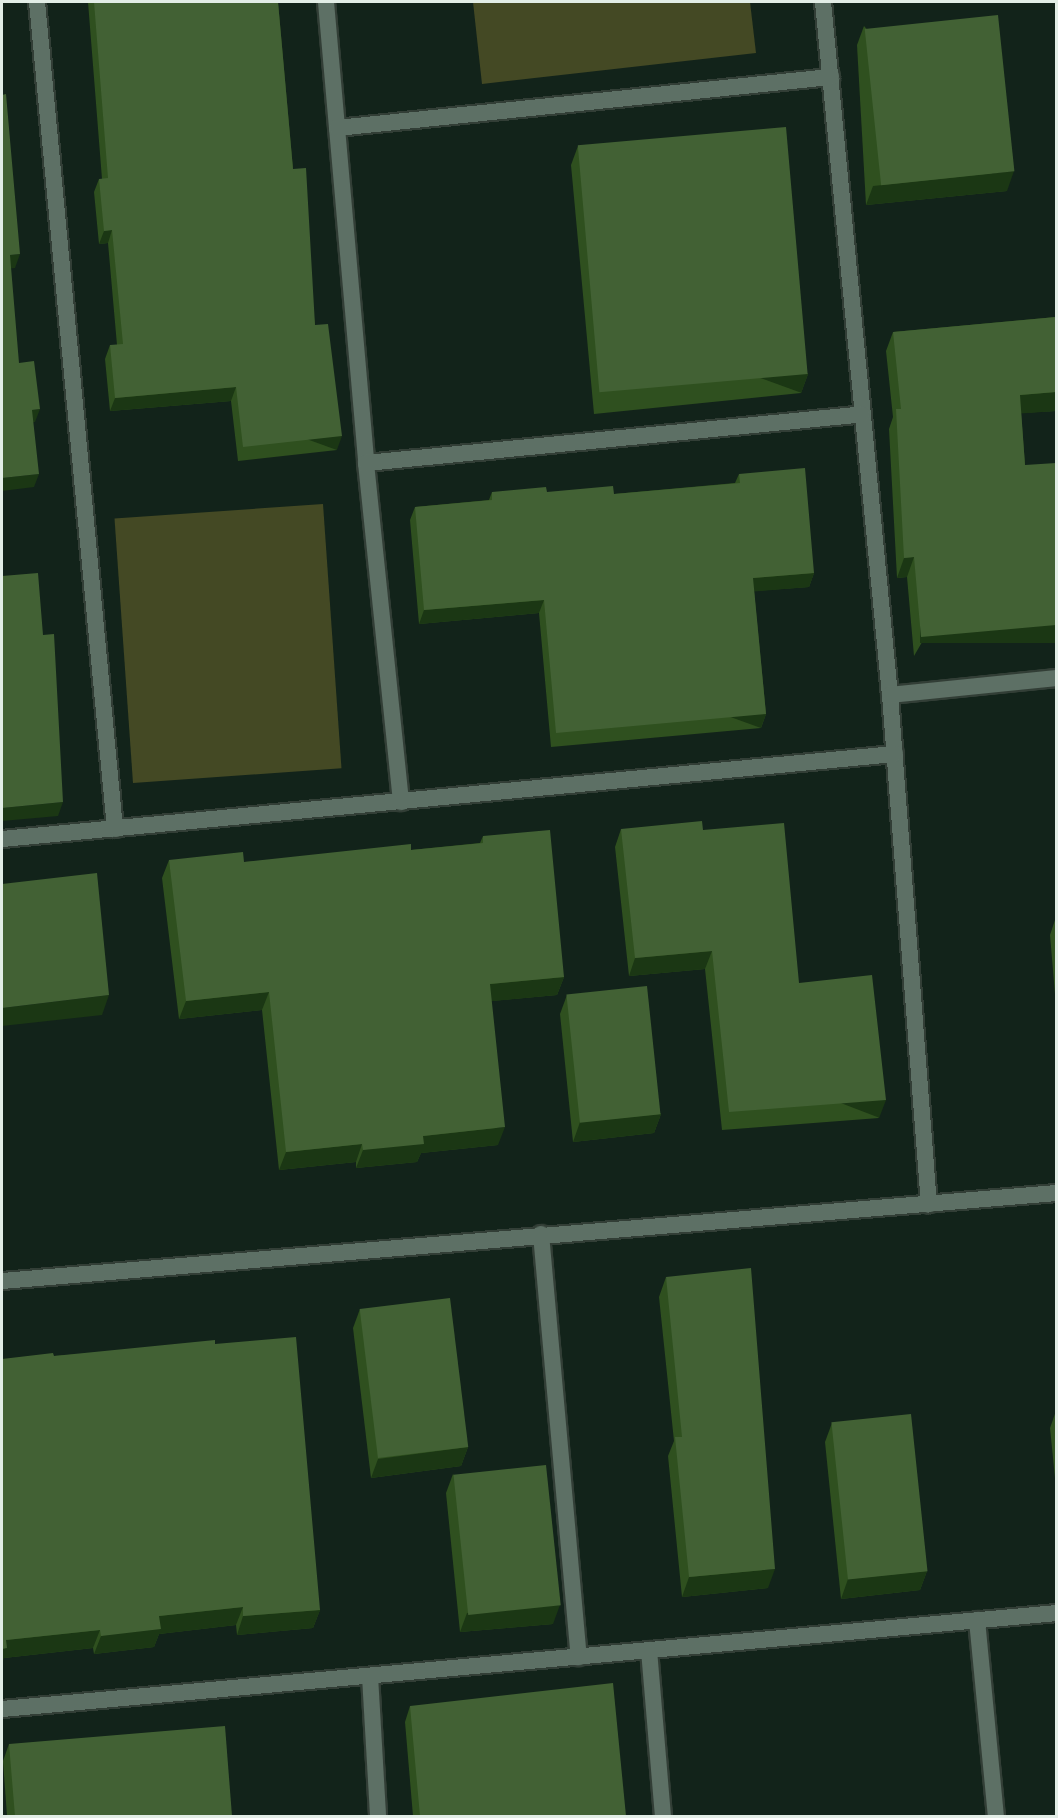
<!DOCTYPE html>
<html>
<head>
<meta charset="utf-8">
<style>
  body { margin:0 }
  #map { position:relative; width:1058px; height:1818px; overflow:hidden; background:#12231a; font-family:"Varela Round",sans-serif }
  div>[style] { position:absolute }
  .green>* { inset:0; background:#444924; transform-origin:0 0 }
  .roads { filter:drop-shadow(2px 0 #323e36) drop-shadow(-2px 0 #323e36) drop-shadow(0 2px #323e36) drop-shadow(0 -2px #323e36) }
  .minor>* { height:16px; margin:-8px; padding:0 8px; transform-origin:8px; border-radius:8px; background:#5d7065 }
  .tertiary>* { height:16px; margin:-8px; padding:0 8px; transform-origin:8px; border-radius:8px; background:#5d7065 }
  .wall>* { inset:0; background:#2f501f }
  .shaded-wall>* { inset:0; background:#1b3714; transform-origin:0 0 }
  .building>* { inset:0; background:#426134; transform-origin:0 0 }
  span { translate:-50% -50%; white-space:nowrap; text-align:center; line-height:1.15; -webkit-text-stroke:6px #040a07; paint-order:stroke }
  .frame { position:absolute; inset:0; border:3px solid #e2ede6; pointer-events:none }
</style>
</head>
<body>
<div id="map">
  <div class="green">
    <div style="clip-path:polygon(473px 2px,750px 2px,756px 53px,482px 84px)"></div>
    <div style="left:323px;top:504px;width:265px;height:209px;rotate:86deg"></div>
  </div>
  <div class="roads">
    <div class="minor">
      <div style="left:37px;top:2px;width:831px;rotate:84.61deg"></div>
      <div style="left:326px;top:2px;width:463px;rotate:85deg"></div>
      <div style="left:366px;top:463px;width:341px;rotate:84.1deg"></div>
      <div style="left:823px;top:2px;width:696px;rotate:84.48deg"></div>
      <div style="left:890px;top:695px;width:511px;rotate:85.63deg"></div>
      <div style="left:337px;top:128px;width:497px;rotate:-5.9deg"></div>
      <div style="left:366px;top:463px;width:498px;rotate:-5.6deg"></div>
      <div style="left:890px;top:695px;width:167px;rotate:-5.8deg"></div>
      <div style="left:2px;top:839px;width:897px;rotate:-5.44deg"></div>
      <div style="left:541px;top:1234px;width:425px;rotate:84.9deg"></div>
      <div style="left:977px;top:1620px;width:197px;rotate:84.5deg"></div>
      <div style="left:649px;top:1650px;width:167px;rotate:85.2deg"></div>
      <div style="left:370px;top:1676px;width:140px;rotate:86.7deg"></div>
      <div style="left:2px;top:1709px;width:1058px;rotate:-5.2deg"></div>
    </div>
    <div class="tertiary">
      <div style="left:2px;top:1281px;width:1058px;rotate:-4.77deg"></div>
    </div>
  </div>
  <div class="wall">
    <div style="clip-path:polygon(88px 2px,278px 2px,293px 169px,315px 325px,337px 450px,238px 461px,231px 401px,110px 411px,105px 359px,110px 345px,117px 345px,108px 243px,99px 244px,94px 192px,99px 179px,102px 179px)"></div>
    <div style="clip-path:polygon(864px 26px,1007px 191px,866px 205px,857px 45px)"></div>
    <div style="clip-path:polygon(578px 146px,808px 374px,801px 393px,594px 414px,571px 165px)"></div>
    <div style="clip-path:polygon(1056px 317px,1056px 411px,1021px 413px,1025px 465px,914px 656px,907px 577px,897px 578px,889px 429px,893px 417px,886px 351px,893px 332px)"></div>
    <div style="clip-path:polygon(739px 474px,814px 573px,809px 587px,754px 591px,766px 714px,761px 728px,551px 747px,539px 613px,419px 624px,410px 520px,415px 507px,489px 500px,492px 492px,547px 492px,614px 494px,735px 483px)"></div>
    <div style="clip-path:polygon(621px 829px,703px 830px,799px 983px,879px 1118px,722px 1130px,705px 969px,629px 976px,615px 847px)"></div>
    <div style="clip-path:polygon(483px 836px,564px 977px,557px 995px,491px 1001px,498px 1145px,421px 1153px,417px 1162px,356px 1168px,356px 1162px,279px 1170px,262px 1010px,179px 1019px,162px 878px,169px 860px,244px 862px,411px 850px,480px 843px)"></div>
    <div style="clip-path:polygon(1056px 917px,1056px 1006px,1050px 935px)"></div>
    <div style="clip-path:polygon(567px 995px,661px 1114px,654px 1133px,573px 1142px,560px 1014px)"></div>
    <div style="clip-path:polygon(666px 1277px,768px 1588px,682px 1597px,668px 1456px,674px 1441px,659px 1297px)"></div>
    <div style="clip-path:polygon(360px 1309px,468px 1447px,461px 1466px,371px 1478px,353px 1328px)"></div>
    <div style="clip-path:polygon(215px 1344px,320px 1610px,313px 1628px,237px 1635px,236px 1625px,159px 1634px,154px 1647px,94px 1654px,93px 1648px,4px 1658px,54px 1356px)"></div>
    <div style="clip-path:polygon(1056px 1411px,1056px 1488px,1050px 1428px)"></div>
    <div style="clip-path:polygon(832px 1423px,927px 1571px,920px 1590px,841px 1599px,825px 1442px)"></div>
    <div style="clip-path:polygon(453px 1474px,553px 1624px,460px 1632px,446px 1493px)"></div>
    <div style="clip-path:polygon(410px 1706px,626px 1816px,413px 1816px,405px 1722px)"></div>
    <div style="clip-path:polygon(9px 1744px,232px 1816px,7px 1816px,3px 1761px)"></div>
  </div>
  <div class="shaded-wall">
    <div style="clip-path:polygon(1014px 171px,1007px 191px,866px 205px,873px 186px)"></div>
    <div style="clip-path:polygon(112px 230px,108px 243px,99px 244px,104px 231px)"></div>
    <div style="clip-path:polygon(20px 254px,15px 268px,5px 269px,10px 255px)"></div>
    <div style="left:808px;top:374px;width:20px;height:208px;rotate:110deg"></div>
    <div style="clip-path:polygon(236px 387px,231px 401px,110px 411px,115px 398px)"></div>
    <div style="clip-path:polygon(1056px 392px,1056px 411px,1013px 414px,1020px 395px)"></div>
    <div style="clip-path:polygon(40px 409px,35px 422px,27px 423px,32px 410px)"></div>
    <div style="left:342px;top:436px;width:15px;height:100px;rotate:110deg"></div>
    <div style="clip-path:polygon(39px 474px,34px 487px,2px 491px,2px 478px)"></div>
    <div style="clip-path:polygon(914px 557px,907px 577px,897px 578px,904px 558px)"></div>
    <div style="clip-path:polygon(814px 573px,809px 587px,748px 592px,753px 578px)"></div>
    <div style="clip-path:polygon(544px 600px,539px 613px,419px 624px,424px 610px)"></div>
    <div style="left:1056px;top:625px;width:18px;height:136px;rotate:90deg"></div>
    <div style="left:766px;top:714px;width:15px;height:211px;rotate:110deg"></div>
    <div style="clip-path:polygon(63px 802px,58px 816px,2px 821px,2px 808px)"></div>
    <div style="clip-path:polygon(712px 951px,705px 969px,629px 976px,635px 958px)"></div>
    <div style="clip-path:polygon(564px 977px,557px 995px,483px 1002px,490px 984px)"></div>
    <div style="clip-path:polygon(269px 992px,262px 1010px,179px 1019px,186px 1001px)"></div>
    <div style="clip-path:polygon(109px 995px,102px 1015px,2px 1026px,2px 1008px)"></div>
    <div style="left:886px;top:1100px;width:19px;height:157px;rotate:111deg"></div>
    <div style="clip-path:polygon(661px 1114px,654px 1133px,573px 1142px,580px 1122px)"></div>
    <div style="clip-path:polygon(505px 1127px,498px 1145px,421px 1153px,417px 1162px,356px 1168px,363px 1150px,423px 1136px)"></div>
    <div style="clip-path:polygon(362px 1144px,356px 1162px,279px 1170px,286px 1152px)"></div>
    <div style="clip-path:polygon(468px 1447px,461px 1466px,371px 1478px,378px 1459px)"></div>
    <div style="clip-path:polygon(775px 1569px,768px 1588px,682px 1597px,689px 1577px)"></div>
    <div style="clip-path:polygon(927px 1571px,920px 1590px,841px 1599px,848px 1579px)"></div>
    <div style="clip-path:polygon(560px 1605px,553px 1624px,460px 1632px,467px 1613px)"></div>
    <div style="clip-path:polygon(243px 1607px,236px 1625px,159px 1634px,154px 1647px,94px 1654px,101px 1636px,159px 1616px)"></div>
    <div style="clip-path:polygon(320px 1610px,313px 1628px,237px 1635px,243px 1616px)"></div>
    <div style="clip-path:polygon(100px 1630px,93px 1648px,4px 1658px,2px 1664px,2px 1649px,6px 1640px)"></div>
  </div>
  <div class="building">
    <div style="clip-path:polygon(94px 2px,278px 2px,293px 169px,306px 168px,315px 325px,328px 324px,342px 436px,243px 447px,236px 387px,115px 398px,110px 345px,123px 344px,112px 230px,104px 231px,99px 179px,108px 178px)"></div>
    <div style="left:998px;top:15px;width:157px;height:134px;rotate:84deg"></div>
    <div style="clip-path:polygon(6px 94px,20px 254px,10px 255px,19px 363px,34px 361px,40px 409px,32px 410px,39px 474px,2px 478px,2px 95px)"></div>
    <div style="left:786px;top:127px;width:248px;height:209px;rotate:85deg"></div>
    <div style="clip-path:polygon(1056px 317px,1056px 392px,1020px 395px,1025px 465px,1056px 463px,1056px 625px,921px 637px,914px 557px,904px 558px,896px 409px,901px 409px,893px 332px)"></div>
    <div style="clip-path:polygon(805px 468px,814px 573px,753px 578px,766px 714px,556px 733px,544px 600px,424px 610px,415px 507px,492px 500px,492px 492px,546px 487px,547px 492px,613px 486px,614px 494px,740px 483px,739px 474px)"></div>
    <div style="clip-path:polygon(38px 573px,43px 635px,54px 634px,63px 802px,2px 808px,2px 576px)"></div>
    <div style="clip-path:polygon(702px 821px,703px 830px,784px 823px,799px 983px,872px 975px,886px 1100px,729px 1112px,712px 951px,635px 958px,621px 829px)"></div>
    <div style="clip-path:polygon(550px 830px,564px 977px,490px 984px,505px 1127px,423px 1136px,424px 1144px,363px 1150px,362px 1144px,286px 1152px,269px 992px,186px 1001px,169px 860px,243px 852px,244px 862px,411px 844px,411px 850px,483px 843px,483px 836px)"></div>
    <div style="clip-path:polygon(97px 873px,109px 995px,2px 1008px,2px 884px)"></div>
    <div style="left:647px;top:986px;width:129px;height:81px;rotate:84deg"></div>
    <div style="clip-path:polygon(751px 1268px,775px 1569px,689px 1577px,675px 1437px,682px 1437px,666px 1277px)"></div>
    <div style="left:450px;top:1298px;width:150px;height:91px;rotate:83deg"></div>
    <div style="clip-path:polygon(296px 1337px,320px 1610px,243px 1616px,243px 1607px,159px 1616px,161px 1629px,101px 1636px,100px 1630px,6px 1640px,7px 1648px,2px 1649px,2px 1359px,53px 1353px,54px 1356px,215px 1340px,215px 1344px)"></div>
    <div style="left:911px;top:1414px;width:158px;height:80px;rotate:84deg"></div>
    <div style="left:546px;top:1465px;width:141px;height:93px;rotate:84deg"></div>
    <div style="clip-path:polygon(613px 1683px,626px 1816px,420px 1816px,410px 1706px)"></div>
    <div style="clip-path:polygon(225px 1726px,232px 1816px,15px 1816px,9px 1744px)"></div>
  </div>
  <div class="frame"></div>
</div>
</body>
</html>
